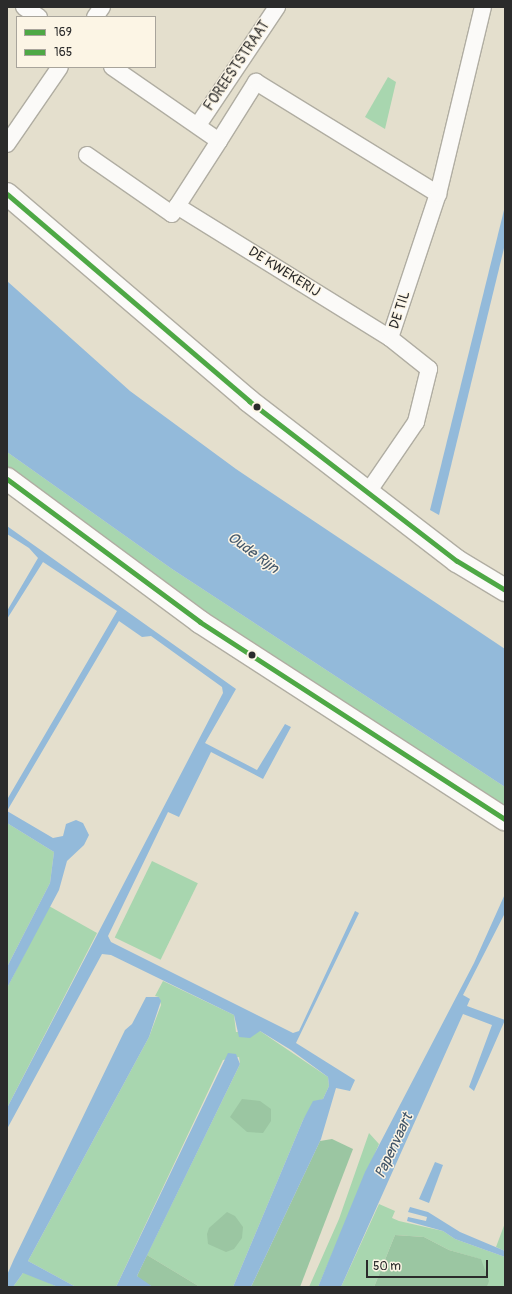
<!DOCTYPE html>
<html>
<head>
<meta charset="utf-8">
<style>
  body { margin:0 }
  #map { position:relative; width:512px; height:1294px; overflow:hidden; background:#e4dfcd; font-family:Pangolin,sans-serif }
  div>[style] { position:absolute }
  .green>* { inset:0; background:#a8d6af; transform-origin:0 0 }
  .forest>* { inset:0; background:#9bc6a2 }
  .water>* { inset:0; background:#93bada }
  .roads { filter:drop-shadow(1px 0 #b0ada2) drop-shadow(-1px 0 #b0ada2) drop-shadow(0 1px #b0ada2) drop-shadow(0 -1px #b0ada2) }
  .street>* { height:16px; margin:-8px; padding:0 8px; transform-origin:8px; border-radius:8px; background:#fbfaf8 }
  .secondary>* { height:22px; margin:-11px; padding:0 11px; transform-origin:11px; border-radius:11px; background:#fbfaf8 }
  .bus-1>* { height:5px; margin:-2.5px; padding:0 2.5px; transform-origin:2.5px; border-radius:2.5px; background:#4ea845 }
  .bus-2>* { height:5px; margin:-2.5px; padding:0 2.5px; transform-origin:2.5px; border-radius:2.5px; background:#4ea845 }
  .dots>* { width:11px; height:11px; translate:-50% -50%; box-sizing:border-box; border:2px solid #fcf5e5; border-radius:50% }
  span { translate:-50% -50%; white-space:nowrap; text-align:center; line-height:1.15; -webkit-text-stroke:3px #fcf5e5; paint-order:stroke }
  .street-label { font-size:14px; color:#2b2b2b }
  .water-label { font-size:15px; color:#43576a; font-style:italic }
  .frame { position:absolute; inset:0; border:8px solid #2b2b2b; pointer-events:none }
  .legend { position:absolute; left:16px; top:16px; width:140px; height:52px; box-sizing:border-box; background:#fcf5e5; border:1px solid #a8a49b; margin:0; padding:5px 7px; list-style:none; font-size:12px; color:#2b2b2b }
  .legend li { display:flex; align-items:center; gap:8px; height:20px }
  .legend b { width:20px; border:1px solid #a8a49b }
  .scale { position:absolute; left:366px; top:1260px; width:122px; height:18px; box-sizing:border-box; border:2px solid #2b2b2b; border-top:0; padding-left:5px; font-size:12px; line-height:14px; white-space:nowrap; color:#2b2b2b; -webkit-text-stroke:3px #fcf5e5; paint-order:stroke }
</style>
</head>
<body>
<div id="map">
  <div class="green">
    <div style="clip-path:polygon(388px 77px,396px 82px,385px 129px,365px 117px)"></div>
    <div style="clip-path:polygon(7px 452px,172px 569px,505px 787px,505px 813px,275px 661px,7px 472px)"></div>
    <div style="clip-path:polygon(7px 823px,54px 852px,50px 883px,7px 967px)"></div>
    <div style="left:152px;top:861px;width:51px;height:85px;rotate:26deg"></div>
    <div style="clip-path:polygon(49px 906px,97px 933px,7px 1108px,7px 988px)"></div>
    <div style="clip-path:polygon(163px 981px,234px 1015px,236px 1032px,260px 1031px,328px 1077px,329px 1086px,323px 1099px,317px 1101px,303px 1120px,233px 1287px,200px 1287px,147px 1255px,240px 1064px,239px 1057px,223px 1060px,116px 1287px,76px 1287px,28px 1261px,149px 1037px,161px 1005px,159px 997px,155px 996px)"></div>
    <div style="clip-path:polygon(369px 1133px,379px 1144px,318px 1287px,309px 1287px,339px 1219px)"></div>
    <div style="clip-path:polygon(379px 1204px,395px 1211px,392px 1218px,399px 1221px,443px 1231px,455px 1239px,505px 1257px,505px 1287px,487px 1287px,488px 1281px,480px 1259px,449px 1250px,424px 1237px,395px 1235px,374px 1287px,341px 1287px)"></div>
    <div style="clip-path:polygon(505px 1223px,505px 1251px,496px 1247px)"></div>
    <div style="clip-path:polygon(23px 1273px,27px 1273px,58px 1287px,13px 1287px)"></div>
  </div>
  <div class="forest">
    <div style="clip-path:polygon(242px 1099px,260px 1101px,271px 1109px,271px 1121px,263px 1133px,247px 1132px,230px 1117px)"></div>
    <div style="clip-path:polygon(332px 1139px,353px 1149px,300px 1287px,251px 1287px,320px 1141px)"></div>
    <div style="clip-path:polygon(227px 1212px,235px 1216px,243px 1227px,242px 1238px,234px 1249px,226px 1252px,208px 1244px,207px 1234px,209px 1228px)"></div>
    <div style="clip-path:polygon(395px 1235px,424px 1237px,449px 1250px,481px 1259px,489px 1281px,487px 1287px,374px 1287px)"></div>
    <div style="clip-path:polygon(147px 1255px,200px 1287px,153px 1287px,141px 1281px,137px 1276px)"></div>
  </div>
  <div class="water">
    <div style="clip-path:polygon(505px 206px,505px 244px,439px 515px,430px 510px)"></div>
    <div style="clip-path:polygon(7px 281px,130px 391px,236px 469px,505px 649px,505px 787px,172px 569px,7px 452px)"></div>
    <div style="clip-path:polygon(7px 526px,236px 689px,205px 743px,257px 770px,285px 724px,291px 727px,263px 779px,211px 752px,179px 817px,168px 812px,108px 936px,111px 942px,293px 1033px,299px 1031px,355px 911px,359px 913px,296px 1043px,355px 1080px,350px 1091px,336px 1088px,321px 1139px,251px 1287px,233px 1287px,303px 1120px,313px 1101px,323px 1099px,329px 1086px,328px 1077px,291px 1050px,260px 1031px,250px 1038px,239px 1037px,234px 1015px,111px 955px,102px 954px,7px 1129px,7px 1108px,223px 693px,222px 687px,151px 636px,142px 637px,119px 621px,7px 811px,53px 838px,63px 836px,66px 824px,76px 820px,83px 823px,89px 835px,84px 845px,67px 861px,59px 890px,7px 988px,7px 967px,50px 883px,54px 852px,7px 823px,7px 801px,8px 798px,117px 611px,43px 562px,7px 619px,7px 611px,38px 558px,29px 548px,7px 534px)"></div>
    <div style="clip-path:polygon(505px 894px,505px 913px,463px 995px,470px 999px,467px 1006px,505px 1020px,474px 1091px,469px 1087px,492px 1025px,463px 1014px,341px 1287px,318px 1287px,365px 1172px,474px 963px)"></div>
    <div style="clip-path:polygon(146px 997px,159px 997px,161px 1001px,149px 1037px,28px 1261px,76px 1287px,58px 1287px,23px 1273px,13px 1287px,7px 1287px,7px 1275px,14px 1259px,125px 1030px,132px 1024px)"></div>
    <div style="clip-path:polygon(228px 1053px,236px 1054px,240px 1064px,137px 1276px,153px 1287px,116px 1287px)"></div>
    <div style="clip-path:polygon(435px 1162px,443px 1165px,429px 1203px,419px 1199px)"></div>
    <div style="clip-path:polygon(410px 1207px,428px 1212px,460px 1232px,505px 1251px,505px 1257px,455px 1239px,443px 1231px,407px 1221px,408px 1217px,426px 1221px,427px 1217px,408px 1212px)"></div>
  </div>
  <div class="roads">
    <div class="street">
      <div style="left:24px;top:7px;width:18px;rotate:34deg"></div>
      <div style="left:95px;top:17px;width:12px;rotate:-55deg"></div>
      <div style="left:198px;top:125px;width:142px;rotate:-56.2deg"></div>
      <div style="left:219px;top:141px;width:70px;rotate:-57.9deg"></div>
      <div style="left:256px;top:82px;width:214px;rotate:31.6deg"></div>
      <div style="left:7px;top:144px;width:93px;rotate:-55.5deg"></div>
      <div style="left:87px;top:155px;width:103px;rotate:34.8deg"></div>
      <div style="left:172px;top:214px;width:87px;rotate:-57.2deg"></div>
      <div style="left:219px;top:141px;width:130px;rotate:-145.3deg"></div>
      <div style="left:177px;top:206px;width:251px;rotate:31.8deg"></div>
      <div style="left:390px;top:338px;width:50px;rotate:38.5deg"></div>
      <div style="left:429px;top:369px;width:55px;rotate:103.8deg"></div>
      <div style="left:416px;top:422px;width:85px;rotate:124.4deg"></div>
      <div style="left:390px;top:338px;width:152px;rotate:-71.6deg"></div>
      <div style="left:438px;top:194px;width:192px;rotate:-76.5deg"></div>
    </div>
    <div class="secondary">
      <div style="left:7px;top:194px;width:318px;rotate:40.5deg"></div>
      <div style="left:249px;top:401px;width:262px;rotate:37.6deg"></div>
      <div style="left:457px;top:561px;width:56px;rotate:31.1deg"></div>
      <div style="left:7px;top:479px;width:240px;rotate:36.5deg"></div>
      <div style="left:200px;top:622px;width:363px;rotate:32.9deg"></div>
    </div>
  </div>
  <div class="bus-1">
    <div style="left:7px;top:194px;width:318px;rotate:40.5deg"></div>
    <div style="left:249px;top:401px;width:262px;rotate:37.6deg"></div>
    <div style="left:457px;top:561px;width:56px;rotate:31.1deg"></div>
  </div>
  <div class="bus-2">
    <div style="left:7px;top:479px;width:240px;rotate:36.5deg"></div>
    <div style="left:200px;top:622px;width:363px;rotate:32.9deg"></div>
  </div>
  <div class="dots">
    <div style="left:257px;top:407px;background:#2b2b2b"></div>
    <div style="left:252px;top:655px;background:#2b2b2b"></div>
  </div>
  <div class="street-label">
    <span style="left:237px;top:66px;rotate:-56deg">FOREESTSTRAAT</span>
    <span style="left:284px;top:272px;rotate:32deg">DE KWEKERIJ</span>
    <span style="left:400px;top:310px;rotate:-72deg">DE TIL</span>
  </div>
  <div class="water-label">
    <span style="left:253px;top:553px;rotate:36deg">Oude Rijn</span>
    <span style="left:394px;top:1146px;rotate:-65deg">Papenvaart</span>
  </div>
  <div class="frame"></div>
  <ul class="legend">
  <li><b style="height:5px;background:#4ea845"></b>169</li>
  <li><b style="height:5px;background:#4ea845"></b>165</li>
  </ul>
  <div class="scale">50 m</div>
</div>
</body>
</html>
